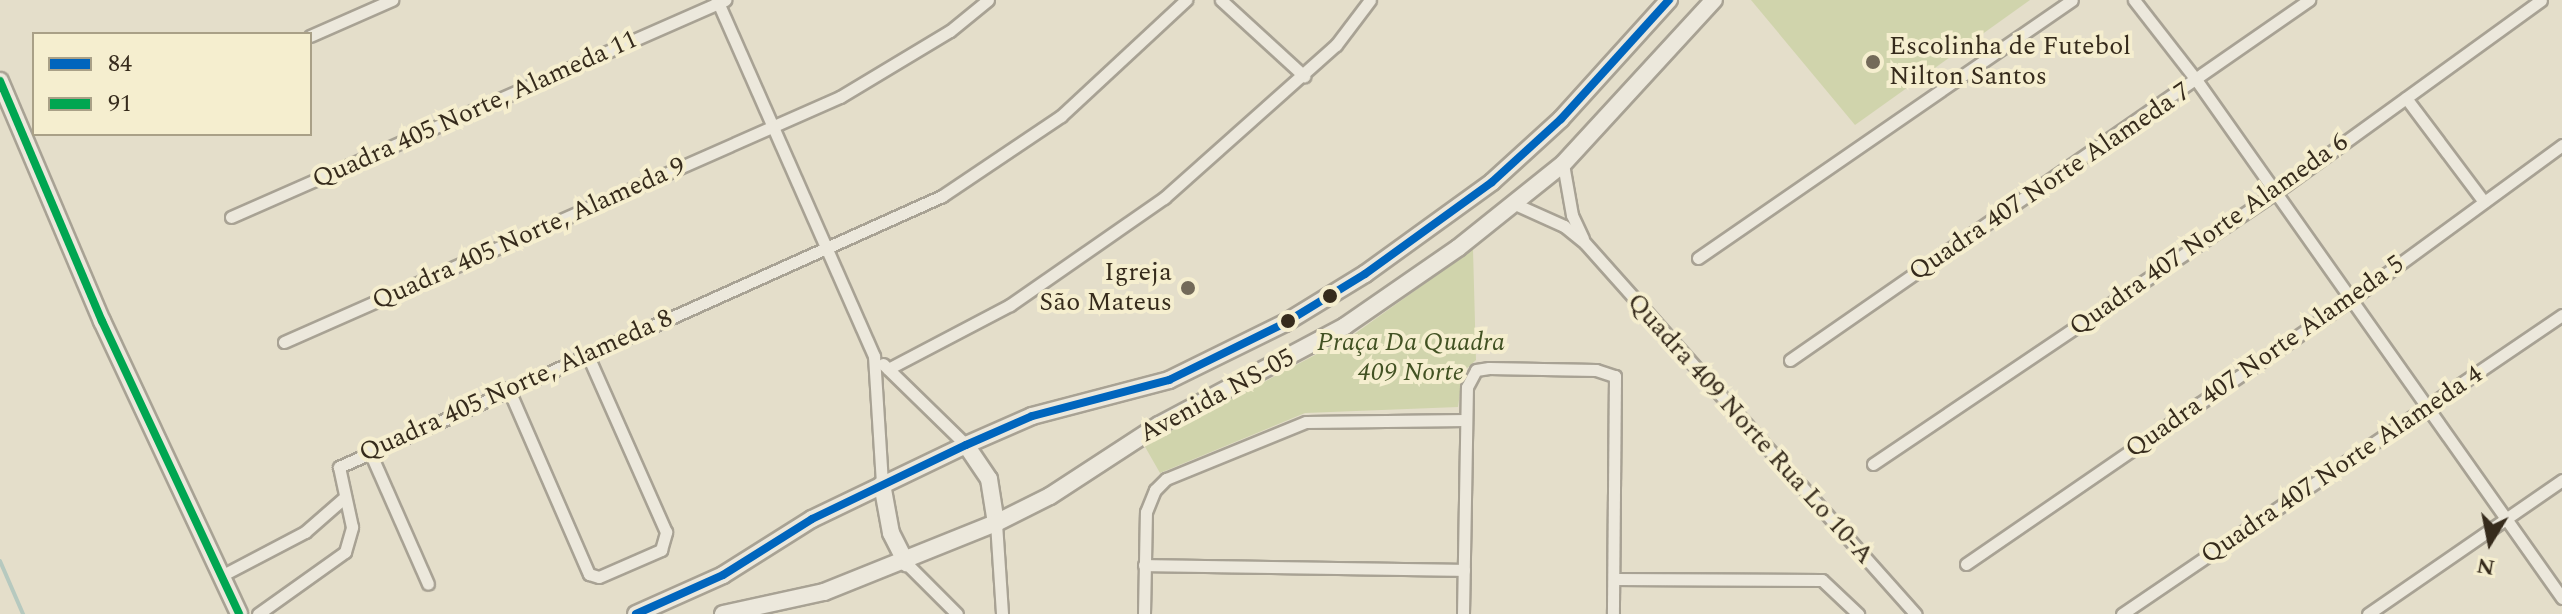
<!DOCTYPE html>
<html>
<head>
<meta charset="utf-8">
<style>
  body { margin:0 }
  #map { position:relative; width:2562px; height:614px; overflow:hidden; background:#e4deca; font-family:Spectral,serif }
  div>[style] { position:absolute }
  .green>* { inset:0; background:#d0d4ac }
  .stream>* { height:4px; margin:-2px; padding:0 2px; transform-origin:2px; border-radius:2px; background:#b6c9bf }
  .roads { filter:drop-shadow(2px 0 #a8a294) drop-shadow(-2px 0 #a8a294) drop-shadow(0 2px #a8a294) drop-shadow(0 -2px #a8a294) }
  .street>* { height:11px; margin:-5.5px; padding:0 5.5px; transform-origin:5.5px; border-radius:5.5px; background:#ece8dc }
  .secondary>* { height:16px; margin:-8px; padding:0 8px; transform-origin:8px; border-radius:8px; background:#ece8dc }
  .bus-1>* { height:8px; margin:-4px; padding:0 4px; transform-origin:4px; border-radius:4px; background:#0065bd }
  .bus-2>* { height:8px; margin:-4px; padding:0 4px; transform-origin:4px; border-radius:4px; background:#00a651 }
  .dots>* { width:22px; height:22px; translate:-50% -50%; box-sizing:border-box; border:4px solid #f5eecf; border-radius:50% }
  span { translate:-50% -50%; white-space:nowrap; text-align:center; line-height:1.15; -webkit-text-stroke:8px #f5eecf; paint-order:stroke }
  .poi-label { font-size:26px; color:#362b1c }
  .left { translate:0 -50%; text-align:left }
  .right { translate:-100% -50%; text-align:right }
  .street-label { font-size:26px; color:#362b1c }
  .park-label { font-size:26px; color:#425223; font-style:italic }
  .legend { position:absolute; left:32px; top:32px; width:280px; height:104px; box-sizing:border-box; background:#f5eecf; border:2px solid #a9a087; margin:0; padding:10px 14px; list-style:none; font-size:24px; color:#362b1c }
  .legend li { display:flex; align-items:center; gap:16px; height:40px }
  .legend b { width:40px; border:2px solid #a9a087 }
  .north { position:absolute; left:2450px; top:502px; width:80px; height:80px; -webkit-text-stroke:6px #f5eecf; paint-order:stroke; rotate:190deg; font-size:22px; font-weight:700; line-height:32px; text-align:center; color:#362b1c }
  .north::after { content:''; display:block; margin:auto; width:28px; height:36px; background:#362b1c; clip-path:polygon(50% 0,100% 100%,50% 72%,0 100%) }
</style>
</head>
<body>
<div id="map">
  <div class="green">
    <div style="clip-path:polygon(1751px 0,2030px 0,1855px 125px)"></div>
    <div style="clip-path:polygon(1473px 249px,1476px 360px,1463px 372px,1458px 407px,1305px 413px,1160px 473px,1144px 445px,1353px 335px)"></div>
  </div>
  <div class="stream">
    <div style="left:0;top:561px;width:58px;rotate:66.5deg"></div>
  </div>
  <div class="roads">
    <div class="street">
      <div style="left:717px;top:0;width:389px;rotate:66.2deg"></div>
      <div style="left:874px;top:356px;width:128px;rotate:86.4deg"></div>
      <div style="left:1221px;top:0;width:113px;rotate:42.5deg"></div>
      <div style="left:2134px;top:0;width:103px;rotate:52.1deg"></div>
      <div style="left:2197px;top:81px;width:633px;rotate:54.78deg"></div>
      <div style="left:310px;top:36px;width:90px;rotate:-23.7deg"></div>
      <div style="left:2406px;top:98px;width:130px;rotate:53.1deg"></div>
      <div style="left:1563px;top:164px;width:52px;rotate:80deg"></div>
      <div style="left:1572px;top:215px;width:26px;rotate:65deg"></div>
      <div style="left:1515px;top:204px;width:54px;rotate:24.2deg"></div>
      <div style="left:1564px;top:226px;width:27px;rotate:39deg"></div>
      <div style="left:1585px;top:243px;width:497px;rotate:48.3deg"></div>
      <div style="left:231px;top:217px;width:540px;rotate:-23.71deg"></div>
      <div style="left:1698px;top:258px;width:454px;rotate:-34.6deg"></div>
      <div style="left:284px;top:342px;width:608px;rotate:-23.78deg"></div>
      <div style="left:840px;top:97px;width:128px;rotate:-31deg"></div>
      <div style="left:950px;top:31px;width:49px;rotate:-39.2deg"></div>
      <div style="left:1790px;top:360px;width:632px;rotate:-34.75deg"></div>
      <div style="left:883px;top:364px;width:116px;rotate:44.3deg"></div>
      <div style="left:888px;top:369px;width:138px;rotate:-27.7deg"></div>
      <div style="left:1010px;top:305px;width:188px;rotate:-34.8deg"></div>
      <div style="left:1164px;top:198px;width:230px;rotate:-41.7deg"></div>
      <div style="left:1336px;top:45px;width:56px;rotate:-52.9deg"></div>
      <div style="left:508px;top:388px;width:203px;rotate:66.5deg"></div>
      <div style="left:589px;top:574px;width:10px;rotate:17deg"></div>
      <div style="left:599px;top:577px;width:68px;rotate:-23.5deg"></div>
      <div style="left:661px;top:550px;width:19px;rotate:-74deg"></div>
      <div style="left:666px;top:532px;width:195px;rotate:-113.9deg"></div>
      <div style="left:369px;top:450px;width:146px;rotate:66.2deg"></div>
      <div style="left:1873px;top:464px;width:486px;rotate:-34deg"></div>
      <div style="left:2276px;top:192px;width:327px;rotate:-35.9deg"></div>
      <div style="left:996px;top:523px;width:91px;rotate:86.2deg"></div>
      <div style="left:906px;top:563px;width:72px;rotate:45deg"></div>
      <div style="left:1966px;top:564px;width:465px;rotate:-34.5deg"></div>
      <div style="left:2349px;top:301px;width:264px;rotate:-36.2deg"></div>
      <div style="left:1144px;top:565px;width:320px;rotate:0.9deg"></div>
      <div style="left:221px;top:576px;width:95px;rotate:-27.6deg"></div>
      <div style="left:305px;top:532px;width:53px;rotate:-41.2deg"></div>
      <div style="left:1614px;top:579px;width:208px;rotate:0.3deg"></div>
      <div style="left:1822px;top:580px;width:50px;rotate:43.4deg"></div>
      <div style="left:258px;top:614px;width:107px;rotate:-35.5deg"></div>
      <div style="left:345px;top:552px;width:26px;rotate:-74deg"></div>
      <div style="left:352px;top:527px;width:61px;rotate:-102.2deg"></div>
      <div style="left:339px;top:467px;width:661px;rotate:-24.2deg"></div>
      <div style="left:942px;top:196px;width:143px;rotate:-33.9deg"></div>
      <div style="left:1061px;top:116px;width:171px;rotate:-42.9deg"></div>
      <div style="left:1144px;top:614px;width:102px;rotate:-88.9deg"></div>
      <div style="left:1146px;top:512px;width:24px;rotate:-68deg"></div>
      <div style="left:1155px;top:490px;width:16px;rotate:-45deg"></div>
      <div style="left:1166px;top:479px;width:151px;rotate:-22.2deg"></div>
      <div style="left:1306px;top:422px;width:160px;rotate:-0.7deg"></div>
      <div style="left:1463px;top:614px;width:227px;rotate:-89deg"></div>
      <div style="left:1467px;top:387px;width:19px;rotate:-62deg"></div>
      <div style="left:1476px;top:370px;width:13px;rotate:-9deg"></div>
      <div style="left:1489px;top:368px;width:107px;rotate:1.1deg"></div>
      <div style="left:1596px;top:370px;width:20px;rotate:18deg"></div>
      <div style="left:1615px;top:376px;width:238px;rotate:90.5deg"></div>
      <div style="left:2122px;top:614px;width:532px;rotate:-34.2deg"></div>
      <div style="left:2368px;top:614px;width:236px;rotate:-34.6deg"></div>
    </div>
    <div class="secondary">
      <div style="left:0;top:81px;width:261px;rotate:67deg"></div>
      <div style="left:102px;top:321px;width:323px;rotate:64.9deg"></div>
      <div style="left:966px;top:445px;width:41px;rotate:55.9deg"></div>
      <div style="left:989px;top:479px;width:45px;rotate:81deg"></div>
      <div style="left:882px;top:484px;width:50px;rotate:79.6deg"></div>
      <div style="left:891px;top:533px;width:34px;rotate:63deg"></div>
      <div style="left:636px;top:614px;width:95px;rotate:-24.1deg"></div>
      <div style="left:723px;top:575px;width:105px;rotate:-32.2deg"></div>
      <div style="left:812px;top:519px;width:171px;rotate:-25.7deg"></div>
      <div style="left:966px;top:445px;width:72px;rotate:-23.7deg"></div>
      <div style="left:1032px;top:416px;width:142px;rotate:-14.7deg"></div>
      <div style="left:1169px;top:380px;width:129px;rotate:-26.2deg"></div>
      <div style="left:1285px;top:323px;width:94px;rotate:-31.5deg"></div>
      <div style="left:1365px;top:274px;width:157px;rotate:-35.9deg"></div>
      <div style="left:1492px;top:182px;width:93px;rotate:-42.4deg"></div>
      <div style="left:1561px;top:119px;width:161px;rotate:-47.8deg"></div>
      <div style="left:723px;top:614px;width:103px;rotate:-12.3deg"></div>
      <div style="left:824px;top:592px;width:185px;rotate:-21.9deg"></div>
      <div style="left:996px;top:523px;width:60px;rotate:-26.6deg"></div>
      <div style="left:1050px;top:496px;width:130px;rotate:-33.1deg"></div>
      <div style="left:1159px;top:425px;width:211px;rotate:-28deg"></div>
      <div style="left:1345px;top:326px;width:137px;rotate:-34.6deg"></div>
      <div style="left:1458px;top:248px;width:134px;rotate:-38.7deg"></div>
      <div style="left:1563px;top:164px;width:223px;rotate:-47.4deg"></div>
    </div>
  </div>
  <div class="bus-1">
    <div style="left:636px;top:614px;width:95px;rotate:-24.1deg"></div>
    <div style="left:723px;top:575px;width:105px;rotate:-32.2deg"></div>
    <div style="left:812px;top:519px;width:171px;rotate:-25.7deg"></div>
    <div style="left:966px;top:445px;width:72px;rotate:-23.7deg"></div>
    <div style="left:1032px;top:416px;width:142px;rotate:-14.7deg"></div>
    <div style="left:1169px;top:380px;width:129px;rotate:-26.2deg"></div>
    <div style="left:1285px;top:323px;width:94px;rotate:-31.5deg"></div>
    <div style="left:1365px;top:274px;width:157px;rotate:-35.9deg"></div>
    <div style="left:1492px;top:182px;width:93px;rotate:-42.4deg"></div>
    <div style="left:1561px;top:119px;width:161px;rotate:-47.8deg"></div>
  </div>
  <div class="bus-2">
    <div style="left:0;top:81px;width:261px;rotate:67deg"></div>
    <div style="left:102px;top:321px;width:323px;rotate:64.9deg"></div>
  </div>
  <div class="dots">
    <div style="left:1873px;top:62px;background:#736a59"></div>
    <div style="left:1188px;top:288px;background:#736a59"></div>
    <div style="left:1330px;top:296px;background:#362b1c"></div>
    <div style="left:1288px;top:321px;background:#362b1c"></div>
  </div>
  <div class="poi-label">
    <span class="left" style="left:1889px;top:62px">Escolinha de Futebol<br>Nilton Santos</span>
    <span class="right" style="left:1172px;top:288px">Igreja<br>São Mateus</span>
  </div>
  <div class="street-label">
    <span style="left:475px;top:110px;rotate:-24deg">Quadra 405 Norte, Alameda 11</span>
    <span style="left:2050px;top:182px;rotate:-34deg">Quadra 407 Norte Alameda 7</span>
    <span style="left:529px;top:234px;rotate:-24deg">Quadra 405 Norte, Alameda 9</span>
    <span style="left:2209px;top:235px;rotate:-35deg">Quadra 407 Norte Alameda 6</span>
    <span style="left:2265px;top:357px;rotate:-35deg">Quadra 407 Norte Alameda 5</span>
    <span style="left:516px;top:386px;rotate:-24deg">Quadra 405 Norte, Alameda 8</span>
    <span style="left:1217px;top:396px;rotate:-28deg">Avenida NS-05</span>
    <span style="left:1750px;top:429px;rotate:48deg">Quadra 409 Norte Rua Lo 10-A</span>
    <span style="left:2342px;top:465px;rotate:-34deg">Quadra 407 Norte Alameda 4</span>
  </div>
  <div class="park-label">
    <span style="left:1411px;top:358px">Praça Da Quadra<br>409 Norte</span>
  </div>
  <ul class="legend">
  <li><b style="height:10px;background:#0065bd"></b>84</li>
  <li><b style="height:10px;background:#00a651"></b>91</li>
  </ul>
  <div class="north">N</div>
</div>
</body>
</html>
